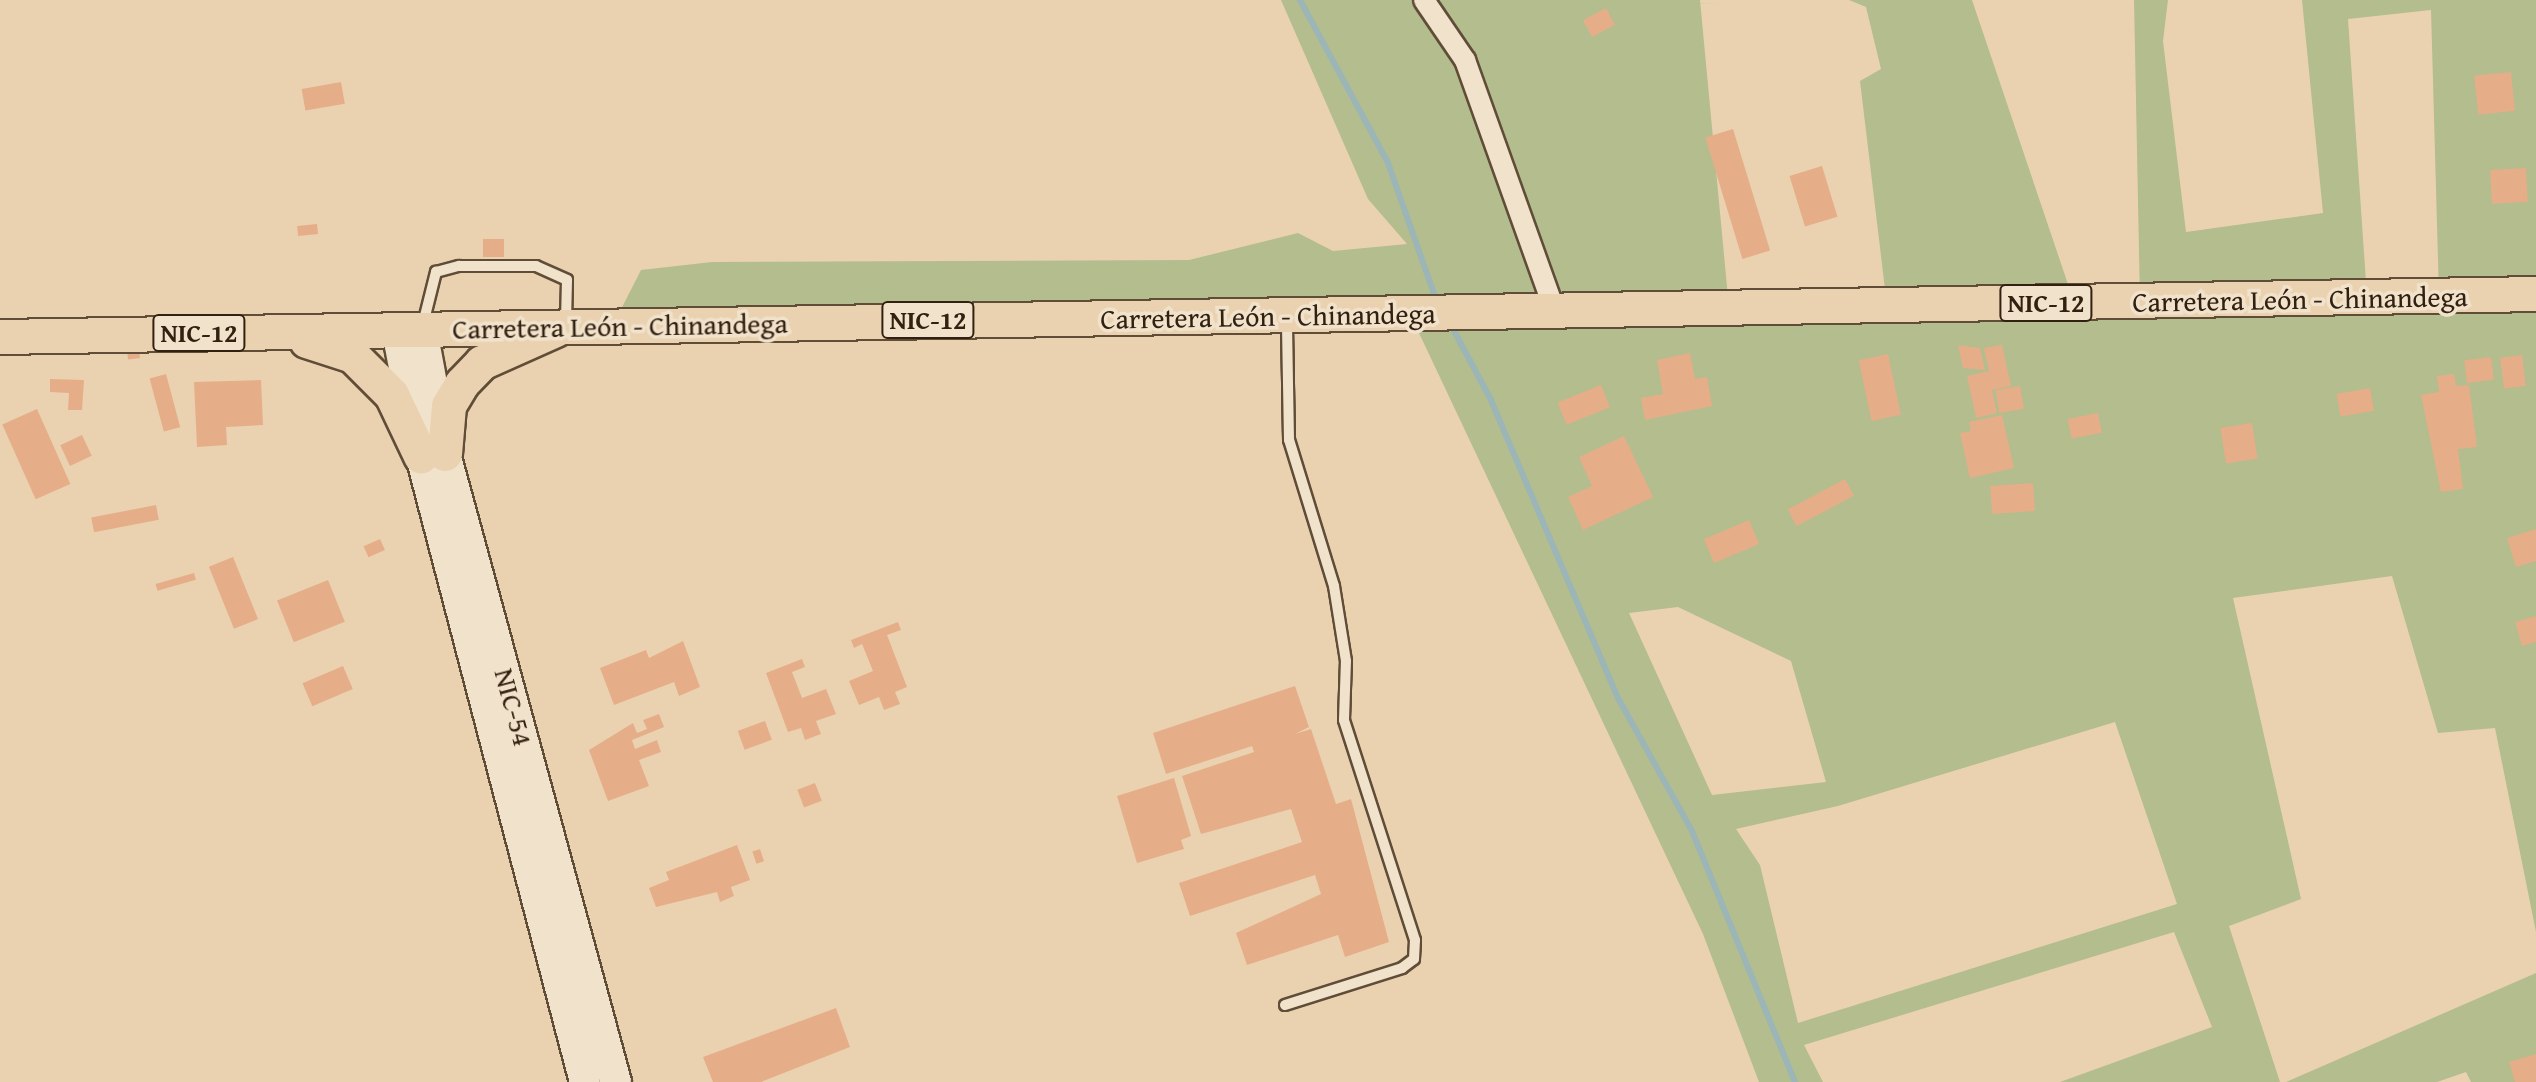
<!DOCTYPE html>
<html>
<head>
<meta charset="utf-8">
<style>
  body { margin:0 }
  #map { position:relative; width:2536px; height:1082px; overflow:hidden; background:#ead2b1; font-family:"Gentium Book Plus",serif }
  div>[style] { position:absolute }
  .green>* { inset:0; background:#b3bd8e }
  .stream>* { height:6px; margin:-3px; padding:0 3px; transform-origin:3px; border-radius:3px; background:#9cb5b6 }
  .building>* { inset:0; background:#e5ae88; transform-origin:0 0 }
  .roads { filter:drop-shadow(2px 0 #604d38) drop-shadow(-2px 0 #604d38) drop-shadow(0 2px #604d38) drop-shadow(0 -2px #604d38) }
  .service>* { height:10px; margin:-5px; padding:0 5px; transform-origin:5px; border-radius:5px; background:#f1e2cc }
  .minor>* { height:20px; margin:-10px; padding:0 10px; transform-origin:10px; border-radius:10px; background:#f1e2cc }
  .secondary>* { height:30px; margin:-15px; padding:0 15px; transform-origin:15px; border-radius:15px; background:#f1e2cc }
  .trunk>* { height:34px; margin:-17px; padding:0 17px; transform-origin:17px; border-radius:17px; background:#ead2b1 }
  span { translate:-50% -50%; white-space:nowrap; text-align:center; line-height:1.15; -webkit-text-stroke:7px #f1e2cc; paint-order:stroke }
  .shield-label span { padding:2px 6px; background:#f1e2cc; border:2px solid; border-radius:6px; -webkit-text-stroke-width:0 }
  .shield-label { font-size:26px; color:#322110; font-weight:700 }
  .street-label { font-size:28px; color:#322110 }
</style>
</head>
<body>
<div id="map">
  <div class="green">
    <div style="clip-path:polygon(evenodd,1281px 0,1700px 0,1729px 308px,1887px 306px,1860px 81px,1881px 69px,1866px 7px,1849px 0,1972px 0,2074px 302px,2140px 301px,2134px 0,2168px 0,2163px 41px,2186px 232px,2323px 213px,2302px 0,2536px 0,2536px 932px,2495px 728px,2438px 733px,2392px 576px,2233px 598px,2301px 899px,2229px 926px,2280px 1082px,2060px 1082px,2212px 1027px,2174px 932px,1804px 1045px,1823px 1082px,1759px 1082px,1703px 934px,1410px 314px,613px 325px,641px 270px,712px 262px,1189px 260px,1298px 233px,1333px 251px,1407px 244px,1368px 199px,1281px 0,2431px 10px,2439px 296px,2367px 297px,2348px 19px,2431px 10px,1281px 0,1678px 607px,1791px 661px,1826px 782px,1712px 795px,1629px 613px,1678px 607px,1281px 0,2115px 722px,2177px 904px,1798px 1023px,1760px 865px,1736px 829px,1838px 806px,2115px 722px)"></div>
    <div style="clip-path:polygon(2536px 973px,2536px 1082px,2471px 1082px,2466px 1072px,2437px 1082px,2286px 1082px)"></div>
  </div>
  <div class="stream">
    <div style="left:1300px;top:0;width:185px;rotate:61.6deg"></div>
    <div style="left:1388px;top:163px;width:147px;rotate:70.6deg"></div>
    <div style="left:1451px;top:325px;width:83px;rotate:61.9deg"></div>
    <div style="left:1490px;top:398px;width:326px;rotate:66.9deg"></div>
    <div style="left:1618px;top:698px;width:152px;rotate:60.9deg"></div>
    <div style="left:1692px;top:831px;width:271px;rotate:67.7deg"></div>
  </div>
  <div class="building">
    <div style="left:1606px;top:8px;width:19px;height:26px;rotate:62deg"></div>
    <div style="left:2511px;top:72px;width:39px;height:37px;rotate:84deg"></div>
    <div style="left:341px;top:82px;width:22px;height:40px;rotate:80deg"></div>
    <div style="left:1733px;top:129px;width:127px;height:29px;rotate:73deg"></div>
    <div style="left:1822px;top:166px;width:53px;height:34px;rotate:73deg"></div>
    <div style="left:2526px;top:168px;width:34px;height:36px;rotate:87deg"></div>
    <div style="left:317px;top:224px;width:10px;height:20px;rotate:84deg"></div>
    <div style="left:483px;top:239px;width:21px;height:18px"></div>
    <div style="clip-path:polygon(1958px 345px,1980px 348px,1985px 370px,1963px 368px)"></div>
    <div style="clip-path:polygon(2002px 345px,2011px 386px,1992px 390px,1997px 413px,1976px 418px,1967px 376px,1989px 371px,1984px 348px)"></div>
    <div style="left:139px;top:350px;width:8px;height:12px;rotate:83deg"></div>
    <div style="clip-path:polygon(1690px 353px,1695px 379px,1707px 377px,1712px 406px,1645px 420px,1641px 398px,1663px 394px,1657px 360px)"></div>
    <div style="left:1888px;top:354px;width:62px;height:30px;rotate:78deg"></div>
    <div style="left:2522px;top:355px;width:31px;height:22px;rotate:83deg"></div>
    <div style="left:2491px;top:357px;width:23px;height:27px;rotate:83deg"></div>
    <div style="left:166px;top:374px;width:55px;height:17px;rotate:75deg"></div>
    <div style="clip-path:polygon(2454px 374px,2456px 386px,2469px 385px,2477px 447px,2458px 449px,2463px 489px,2441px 492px,2421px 395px,2439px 392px,2437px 376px)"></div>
    <div style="clip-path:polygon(50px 379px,84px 380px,82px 410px,68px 410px,69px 393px,50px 392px)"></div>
    <div style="clip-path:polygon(261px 380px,263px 425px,226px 427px,227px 445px,197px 447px,194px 382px)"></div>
    <div style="left:1601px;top:385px;width:24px;height:47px;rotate:68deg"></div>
    <div style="left:2020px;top:386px;width:23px;height:25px;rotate:80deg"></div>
    <div style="left:2370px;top:388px;width:23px;height:34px;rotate:80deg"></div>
    <div style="left:37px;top:409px;width:82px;height:38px;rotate:66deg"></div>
    <div style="left:2098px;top:413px;width:20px;height:31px;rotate:79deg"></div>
    <div style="clip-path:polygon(2002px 415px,2014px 468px,1970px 478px,1960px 433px,1971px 431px,1969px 422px)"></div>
    <div style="left:2252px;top:423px;width:36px;height:32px;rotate:81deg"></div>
    <div style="left:82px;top:435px;width:23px;height:24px;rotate:65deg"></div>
    <div style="clip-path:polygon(1624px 436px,1653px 497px,1583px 530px,1568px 497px,1592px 486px,1579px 457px)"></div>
    <div style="left:1845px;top:479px;width:19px;height:65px;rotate:62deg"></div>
    <div style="left:2033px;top:483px;width:28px;height:43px;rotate:86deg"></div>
    <div style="left:156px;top:505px;width:15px;height:66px;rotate:79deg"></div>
    <div style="left:1749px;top:520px;width:26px;height:49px;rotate:67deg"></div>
    <div style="clip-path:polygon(2536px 529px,2536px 561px,2516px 567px,2507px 538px)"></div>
    <div style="left:380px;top:539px;width:12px;height:18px;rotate:66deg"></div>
    <div style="left:233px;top:557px;width:67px;height:26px;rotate:68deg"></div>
    <div style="left:194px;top:573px;width:7px;height:40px;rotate:74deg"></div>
    <div style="left:328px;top:580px;width:45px;height:55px;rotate:68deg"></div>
    <div style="clip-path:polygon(2536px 616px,2536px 642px,2522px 646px,2515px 622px)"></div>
    <div style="clip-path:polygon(898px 622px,901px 630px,887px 635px,907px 687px,895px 692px,900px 704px,884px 710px,879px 697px,859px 705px,849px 681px,873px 671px,862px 644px,854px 648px,851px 640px)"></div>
    <div style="clip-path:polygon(683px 641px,700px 687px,679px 696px,674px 682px,614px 705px,600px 668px,646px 650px,649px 658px)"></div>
    <div style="clip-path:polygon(802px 659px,805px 667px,792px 672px,802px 698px,826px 689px,836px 714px,816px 721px,821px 734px,805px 740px,801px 728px,788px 732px,766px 673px)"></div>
    <div style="left:343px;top:666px;width:25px;height:44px;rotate:67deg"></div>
    <div style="clip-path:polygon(1295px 686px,1309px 727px,1295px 734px,1311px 729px,1336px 804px,1351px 799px,1389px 942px,1345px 957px,1338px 935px,1247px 965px,1236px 933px,1321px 894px,1315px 875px,1190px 916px,1179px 883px,1302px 842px,1291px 809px,1201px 834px,1182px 776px,1254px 752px,1252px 746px,1166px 774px,1153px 733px)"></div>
    <div style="clip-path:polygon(659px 714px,664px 727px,632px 740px,635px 749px,657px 740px,661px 752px,639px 760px,649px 786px,608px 801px,589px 750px,633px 723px,637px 733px,647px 729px,643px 720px)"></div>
    <div style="left:765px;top:721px;width:20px;height:29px;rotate:70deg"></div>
    <div style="clip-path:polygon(1174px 778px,1191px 836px,1181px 840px,1184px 849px,1137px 863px,1117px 796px)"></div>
    <div style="left:815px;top:783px;width:19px;height:19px;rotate:69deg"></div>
    <div style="clip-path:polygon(737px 845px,750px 880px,731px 887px,734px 896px,720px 902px,717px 892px,656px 907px,649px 888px,669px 880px,666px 872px)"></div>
    <div style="left:760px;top:849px;width:13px;height:8px;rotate:72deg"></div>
    <div style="clip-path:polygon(836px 1008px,850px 1047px,761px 1082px,713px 1082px,703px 1057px)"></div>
    <div style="clip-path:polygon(2536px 1054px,2536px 1082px,2515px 1082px,2509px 1062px)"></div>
  </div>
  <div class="roads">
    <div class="service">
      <div style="left:423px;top:324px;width:54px;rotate:-76deg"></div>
      <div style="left:436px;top:272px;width:24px;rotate:-15deg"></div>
      <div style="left:459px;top:266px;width:77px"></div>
      <div style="left:536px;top:266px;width:34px;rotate:24deg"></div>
      <div style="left:567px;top:280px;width:42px;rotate:91.4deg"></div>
      <div style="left:1285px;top:1005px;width:123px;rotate:-17.5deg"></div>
      <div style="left:1402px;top:968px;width:15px;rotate:-37deg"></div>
      <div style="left:1414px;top:959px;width:19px;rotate:-87deg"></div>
      <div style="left:1415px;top:940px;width:231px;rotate:-107.9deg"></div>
      <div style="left:1344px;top:720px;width:59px;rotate:-88.1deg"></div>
      <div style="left:1346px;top:661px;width:76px;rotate:-99.1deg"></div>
      <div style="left:1334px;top:586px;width:153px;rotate:-107.1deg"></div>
      <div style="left:1289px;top:440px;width:119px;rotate:-91deg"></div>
    </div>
    <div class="minor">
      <div style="left:1424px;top:0;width:73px;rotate:55.7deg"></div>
      <div style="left:1465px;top:60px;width:267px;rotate:70.3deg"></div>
    </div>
    <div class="secondary">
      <div style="left:422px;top:330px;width:126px;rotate:79.5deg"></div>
      <div style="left:445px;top:454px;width:651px;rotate:74.77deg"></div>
      <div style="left:397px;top:331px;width:127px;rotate:79.1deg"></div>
      <div style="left:421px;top:456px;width:647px;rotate:75.32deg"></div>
    </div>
    <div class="trunk">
      <div style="left:0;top:337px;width:2536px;rotate:-0.97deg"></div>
      <div style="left:307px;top:341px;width:48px;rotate:18.1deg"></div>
      <div style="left:353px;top:356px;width:55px;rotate:45deg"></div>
      <div style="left:392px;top:395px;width:68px;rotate:64.6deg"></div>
      <div style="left:445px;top:454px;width:48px;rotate:-85.2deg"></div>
      <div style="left:449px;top:406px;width:26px;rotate:-59deg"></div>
      <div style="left:462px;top:384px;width:29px;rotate:-46deg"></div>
      <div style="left:482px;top:363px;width:81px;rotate:-24deg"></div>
    </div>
  </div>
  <div class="shield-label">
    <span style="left:2046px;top:303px">NIC-12</span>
    <span style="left:928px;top:320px">NIC-12</span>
    <span style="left:199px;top:333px">NIC-12</span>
  </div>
  <div class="street-label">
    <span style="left:2300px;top:299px;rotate:-1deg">Carretera León - Chinandega</span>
    <span style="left:1268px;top:316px;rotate:-1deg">Carretera León - Chinandega</span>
    <span style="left:620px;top:326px;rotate:-1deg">Carretera León - Chinandega</span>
    <span style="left:514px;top:707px;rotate:75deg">NIC-54</span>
  </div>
</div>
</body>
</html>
